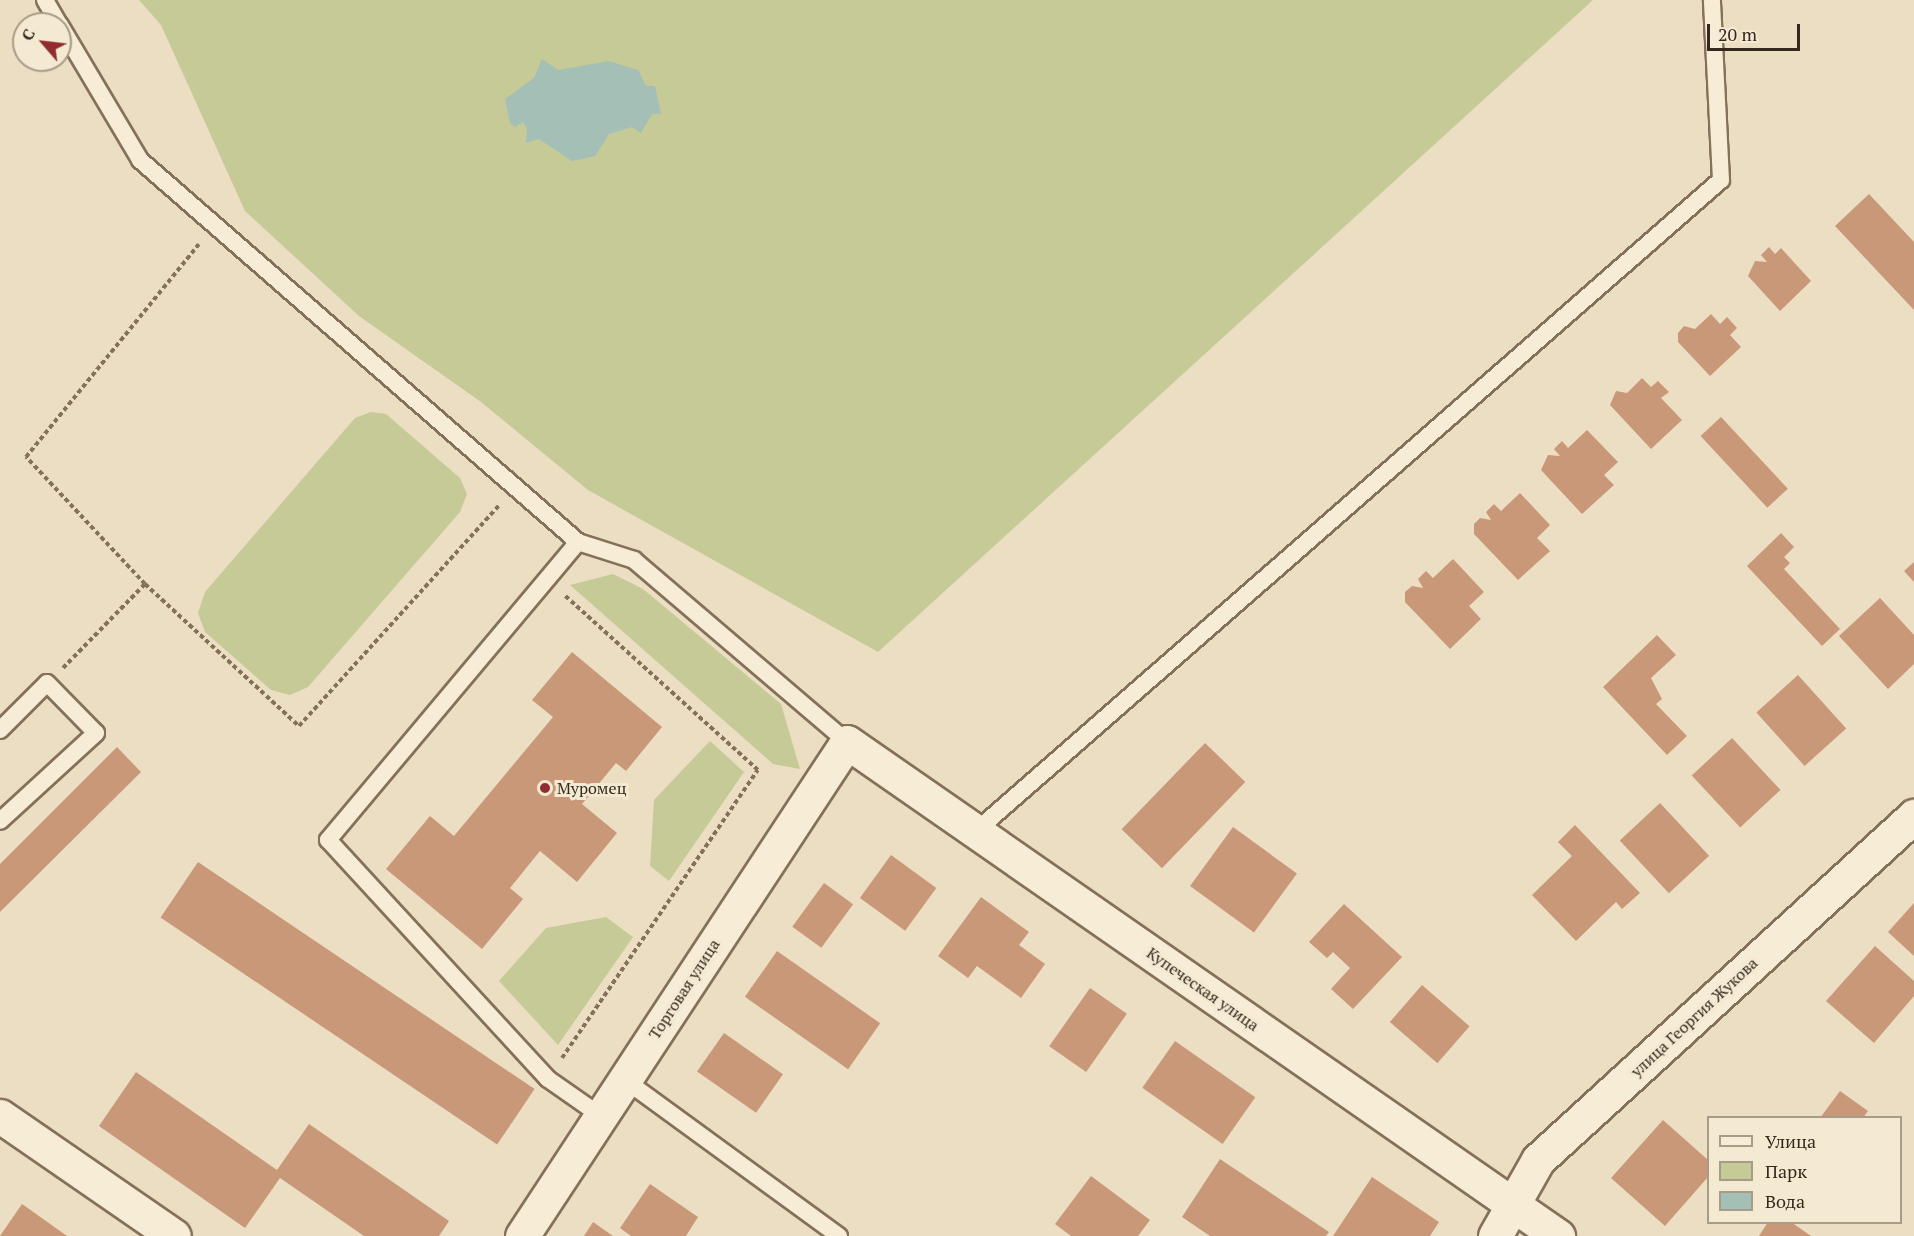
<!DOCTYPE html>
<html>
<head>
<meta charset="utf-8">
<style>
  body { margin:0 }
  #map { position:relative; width:1914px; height:1236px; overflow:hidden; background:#ecdec2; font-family:"PT Serif",serif }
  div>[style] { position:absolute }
  .green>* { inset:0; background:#c5ca97 }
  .water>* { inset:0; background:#a4bfb6 }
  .building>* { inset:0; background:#c99879; transform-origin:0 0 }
  .path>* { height:4px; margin-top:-2px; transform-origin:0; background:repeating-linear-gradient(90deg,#85705a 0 4.5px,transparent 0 7.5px) }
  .roads { filter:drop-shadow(2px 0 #85705a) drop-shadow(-2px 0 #85705a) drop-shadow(0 2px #85705a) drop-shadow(0 -2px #85705a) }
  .lane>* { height:16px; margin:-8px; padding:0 8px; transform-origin:8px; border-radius:8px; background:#f7ecd5 }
  .street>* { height:33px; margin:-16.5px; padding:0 16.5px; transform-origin:16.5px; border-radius:16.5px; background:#f7ecd5 }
  .dots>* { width:16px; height:16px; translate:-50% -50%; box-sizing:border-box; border:3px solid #f4e9d1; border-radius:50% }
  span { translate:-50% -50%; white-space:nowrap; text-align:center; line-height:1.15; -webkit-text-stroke:6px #f4e9d1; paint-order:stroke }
  .poi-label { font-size:16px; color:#35291e }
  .left { translate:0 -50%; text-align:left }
  .street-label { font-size:16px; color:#35291e }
  .legend { position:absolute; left:1707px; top:1116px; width:195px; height:108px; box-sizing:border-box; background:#f4e9d1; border:2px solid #a89c89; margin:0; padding:8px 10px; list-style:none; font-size:18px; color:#35291e }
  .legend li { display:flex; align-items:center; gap:12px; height:30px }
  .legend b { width:30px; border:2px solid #a89c89 }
  .north { position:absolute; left:12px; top:12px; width:60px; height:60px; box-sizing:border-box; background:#f4e9d1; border:2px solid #a89c89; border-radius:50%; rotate:298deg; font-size:16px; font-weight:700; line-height:24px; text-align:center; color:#35291e }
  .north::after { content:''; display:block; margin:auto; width:21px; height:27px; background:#922c30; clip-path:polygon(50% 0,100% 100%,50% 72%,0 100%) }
  .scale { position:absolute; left:1707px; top:24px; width:93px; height:27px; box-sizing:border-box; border:3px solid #35291e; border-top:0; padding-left:8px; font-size:18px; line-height:21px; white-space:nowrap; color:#35291e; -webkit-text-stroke:4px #f4e9d1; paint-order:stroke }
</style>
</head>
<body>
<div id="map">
  <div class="green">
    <div style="clip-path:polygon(139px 0,1593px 0,878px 652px,588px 490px,481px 402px,359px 316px,245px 211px,161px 25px)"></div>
    <div style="clip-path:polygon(371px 412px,386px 414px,460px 478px,467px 494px,460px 512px,308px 687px,290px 695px,271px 690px,205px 632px,198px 613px,205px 592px,355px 418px)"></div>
    <div style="clip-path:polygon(613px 574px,643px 589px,781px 704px,800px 769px,773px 764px,570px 585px)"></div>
    <div style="clip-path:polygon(710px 741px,744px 772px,669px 881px,650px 866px,654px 800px)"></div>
    <div style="clip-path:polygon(606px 917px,633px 937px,558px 1045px,499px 981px,546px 928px)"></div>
  </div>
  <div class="water">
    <div style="clip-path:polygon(542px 59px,558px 70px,609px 61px,638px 70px,646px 86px,655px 86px,661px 114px,652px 114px,641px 133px,632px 127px,609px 134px,595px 156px,572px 161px,539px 139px,526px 143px,527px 129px,523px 122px,515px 127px,510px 123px,505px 99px,534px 78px)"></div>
  </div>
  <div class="building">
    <div style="clip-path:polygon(1869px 194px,1914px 242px,1914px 310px,1835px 226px)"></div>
    <div style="clip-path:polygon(1769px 247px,1775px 254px,1781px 248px,1811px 281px,1780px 311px,1748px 276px,1755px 261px,1767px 262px,1761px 255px)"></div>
    <div style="clip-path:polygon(1711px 314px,1720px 324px,1727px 317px,1737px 328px,1730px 335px,1741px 347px,1710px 376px,1678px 342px,1678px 333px,1684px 326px,1695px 329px)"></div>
    <div style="clip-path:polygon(1642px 378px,1651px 387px,1658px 381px,1669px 392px,1661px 398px,1682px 420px,1651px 449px,1610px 405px,1616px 391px,1627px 393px)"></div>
    <div style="left:1721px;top:417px;width:98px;height:28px;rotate:47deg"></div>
    <div style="clip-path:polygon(1587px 430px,1618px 462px,1604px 475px,1614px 485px,1582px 514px,1541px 470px,1548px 455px,1560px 456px,1554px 449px,1562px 441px,1568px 448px)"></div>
    <div style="clip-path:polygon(1520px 493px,1550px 525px,1537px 538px,1550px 551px,1518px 580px,1474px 534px,1474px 524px,1480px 518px,1491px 520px,1486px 512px,1494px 504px,1501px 511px)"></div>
    <div style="clip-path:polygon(1781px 533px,1794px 547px,1784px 557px,1790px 563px,1784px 569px,1840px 629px,1822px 646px,1747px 566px)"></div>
    <div style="clip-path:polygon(1453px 559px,1484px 592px,1469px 606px,1481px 619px,1450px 649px,1405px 602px,1405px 592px,1412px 586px,1423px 588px,1418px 579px,1426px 571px,1433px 578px)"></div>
    <div style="clip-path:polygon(1914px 562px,1914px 582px,1904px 571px)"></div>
    <div style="clip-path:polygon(1880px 598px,1914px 635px,1914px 664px,1888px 689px,1839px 636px)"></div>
    <div style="clip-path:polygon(1657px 635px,1676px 655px,1651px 678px,1662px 699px,1656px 704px,1687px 736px,1667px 755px,1603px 687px)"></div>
    <div style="clip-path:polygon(572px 652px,662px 727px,626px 771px,616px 763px,582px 804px,617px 833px,577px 882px,540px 851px,510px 888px,523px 899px,482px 949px,386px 869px,430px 816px,454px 836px,553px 717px,532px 700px)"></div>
    <div style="left:1798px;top:675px;width:72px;height:56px;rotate:48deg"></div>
    <div style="left:1732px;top:738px;width:71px;height:55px;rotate:47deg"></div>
    <div style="left:1205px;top:743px;width:56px;height:120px;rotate:44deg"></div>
    <div style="clip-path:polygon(117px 747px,141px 772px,0 912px,0 864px)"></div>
    <div style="left:1660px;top:803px;width:72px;height:55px;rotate:47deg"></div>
    <div style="clip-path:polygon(1575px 825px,1640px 893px,1622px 909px,1616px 902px,1576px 941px,1532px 895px,1572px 856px,1558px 842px)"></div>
    <div style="left:1233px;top:827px;width:79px;height:73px;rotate:36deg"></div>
    <div style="left:891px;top:855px;width:56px;height:53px;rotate:36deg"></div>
    <div style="left:198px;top:862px;width:406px;height:67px;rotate:34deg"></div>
    <div style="left:824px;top:883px;width:36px;height:54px;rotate:36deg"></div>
    <div style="clip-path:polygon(981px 897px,1029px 932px,1019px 945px,1045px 964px,1021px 998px,977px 966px,968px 978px,938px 956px)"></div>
    <div style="clip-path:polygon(1914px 903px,1914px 956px,1888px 932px)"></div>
    <div style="clip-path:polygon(1344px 904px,1402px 957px,1353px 1009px,1331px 989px,1350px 968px,1333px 952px,1327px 958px,1309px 942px)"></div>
    <div style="clip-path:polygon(1875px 946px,1914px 981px,1914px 996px,1874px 1043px,1826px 1001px)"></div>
    <div style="left:777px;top:951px;width:126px;height:56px;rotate:35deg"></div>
    <div style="left:1422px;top:985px;width:63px;height:49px;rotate:41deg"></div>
    <div style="left:1090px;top:988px;width:45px;height:71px;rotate:35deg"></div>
    <div style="left:724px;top:1033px;width:72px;height:47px;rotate:35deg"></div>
    <div style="left:1175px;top:1041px;width:98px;height:57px;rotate:35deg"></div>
    <div style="clip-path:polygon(136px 1072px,277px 1170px,309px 1124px,449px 1221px,439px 1236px,364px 1236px,280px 1178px,245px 1228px,99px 1126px)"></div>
    <div style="clip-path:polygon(1840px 1091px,1868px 1111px,1863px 1118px,1820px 1118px)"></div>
    <div style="clip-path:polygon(1663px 1120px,1708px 1160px,1708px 1177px,1665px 1226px,1611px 1178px)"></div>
    <div style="clip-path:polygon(1220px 1159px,1329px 1232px,1326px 1236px,1210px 1236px,1182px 1217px)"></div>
    <div style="clip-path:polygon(1091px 1176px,1150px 1220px,1138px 1236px,1071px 1236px,1055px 1224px)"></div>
    <div style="clip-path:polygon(1372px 1177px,1439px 1222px,1430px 1236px,1333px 1236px)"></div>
    <div style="clip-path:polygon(650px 1184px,698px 1217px,686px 1236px,631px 1236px,620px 1228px)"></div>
    <div style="clip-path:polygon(22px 1204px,67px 1236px,0 1236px)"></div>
    <div style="clip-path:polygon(593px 1222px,613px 1236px,584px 1236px)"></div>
    <div style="clip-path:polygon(1768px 1222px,1791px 1222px,1811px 1236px,1759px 1236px)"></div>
  </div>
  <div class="path">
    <div style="left:145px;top:584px;width:209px;rotate:42.7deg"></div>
    <div style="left:299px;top:726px;width:299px;rotate:-47.8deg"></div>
    <div style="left:63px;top:668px;width:117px;rotate:-45.7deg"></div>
    <div style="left:145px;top:584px;width:174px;rotate:-133.1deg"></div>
    <div style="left:26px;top:457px;width:274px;rotate:-50.9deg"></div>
    <div style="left:562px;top:1058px;width:348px;rotate:-55.8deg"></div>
    <div style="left:758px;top:770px;width:261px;rotate:-137.9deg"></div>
  </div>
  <div class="roads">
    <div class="lane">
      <div style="left:45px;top:0;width:28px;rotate:60deg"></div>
      <div style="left:60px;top:25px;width:157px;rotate:59.3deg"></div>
      <div style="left:140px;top:160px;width:581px;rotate:41.09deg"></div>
      <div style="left:0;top:730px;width:66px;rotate:-45deg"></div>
      <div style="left:47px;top:683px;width:70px;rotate:45.6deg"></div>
      <div style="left:96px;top:733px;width:130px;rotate:137.5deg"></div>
      <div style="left:976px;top:831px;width:989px;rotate:-41.15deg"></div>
      <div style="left:1721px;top:180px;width:180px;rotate:-92.9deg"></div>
      <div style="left:625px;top:1080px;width:265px;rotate:36.1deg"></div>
      <div style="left:601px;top:1116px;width:65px;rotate:-145.1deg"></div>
      <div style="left:548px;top:1079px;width:325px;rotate:-132.6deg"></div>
      <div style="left:328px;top:840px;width:389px;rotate:-50deg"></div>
      <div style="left:578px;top:542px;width:59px;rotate:17.8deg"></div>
      <div style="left:634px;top:560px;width:280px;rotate:40.5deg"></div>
    </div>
    <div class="street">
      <div style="left:0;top:1116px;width:211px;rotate:34.6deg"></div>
      <div style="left:522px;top:1236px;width:591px;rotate:-56.66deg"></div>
      <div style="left:847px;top:742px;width:866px;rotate:34.79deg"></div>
      <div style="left:1495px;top:1236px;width:87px;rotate:-60.5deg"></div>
      <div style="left:1538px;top:1160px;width:510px;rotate:-42.46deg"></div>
    </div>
  </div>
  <div class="dots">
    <div style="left:545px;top:788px;background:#922c30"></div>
  </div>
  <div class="poi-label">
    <span class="left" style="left:557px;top:788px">Муромец</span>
  </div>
  <div class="street-label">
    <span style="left:684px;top:989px;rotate:-57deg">Торговая улица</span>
    <span style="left:1203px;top:989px;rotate:35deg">Купеческая улица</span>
    <span style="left:1694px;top:1017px;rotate:-43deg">улица Георгия Жукова</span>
  </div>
  <ul class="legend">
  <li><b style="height:8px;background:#f7ecd5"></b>Улица</li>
  <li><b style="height:16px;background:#c5ca97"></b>Парк</li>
  <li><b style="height:16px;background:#a4bfb6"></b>Вода</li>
  </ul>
  <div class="north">С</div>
  <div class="scale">20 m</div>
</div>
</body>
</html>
